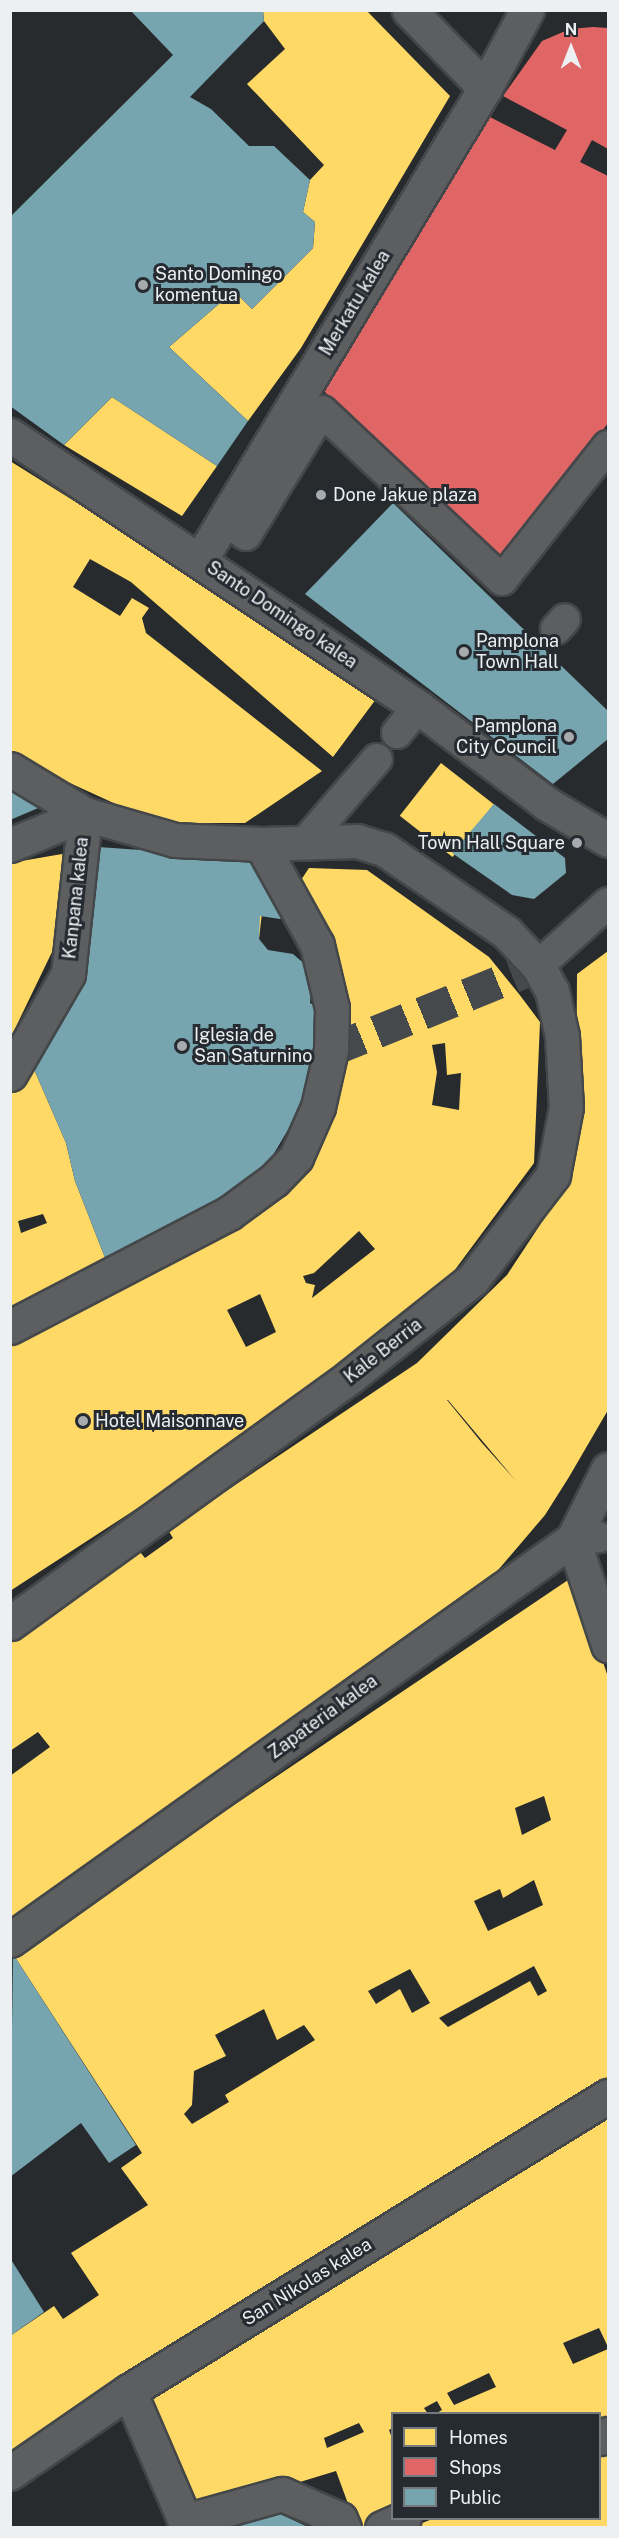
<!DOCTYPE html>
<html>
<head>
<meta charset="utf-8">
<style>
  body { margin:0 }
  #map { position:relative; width:619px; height:2538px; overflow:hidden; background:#282b2e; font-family:"Public Sans",sans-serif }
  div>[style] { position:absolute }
  .homes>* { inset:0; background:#ffd966; transform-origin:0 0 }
  .shops>* { inset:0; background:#e06666 }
  .public>* { inset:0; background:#76a5af }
  .minor-tunnel>* { height:33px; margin-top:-16.5px; transform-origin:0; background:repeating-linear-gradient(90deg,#45494c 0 33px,transparent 0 49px) }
  .roads { filter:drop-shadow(2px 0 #444749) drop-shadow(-2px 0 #444749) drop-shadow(0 2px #444749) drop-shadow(0 -2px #444749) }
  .pedestrian>* { height:30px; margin:-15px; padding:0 15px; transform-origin:15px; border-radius:15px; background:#5c5e5f }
  .minor>* { height:33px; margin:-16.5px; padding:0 16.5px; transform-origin:16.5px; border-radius:16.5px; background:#5c5e5f }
  .dots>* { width:16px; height:16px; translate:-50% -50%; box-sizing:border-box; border:3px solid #252b31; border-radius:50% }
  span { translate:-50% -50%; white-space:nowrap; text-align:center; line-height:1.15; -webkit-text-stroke:6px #252b31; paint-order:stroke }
  .poi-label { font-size:18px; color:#ecf0f3 }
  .left { translate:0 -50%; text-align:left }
  .right { translate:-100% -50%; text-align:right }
  .street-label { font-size:18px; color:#ecf0f3 }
  .frame { position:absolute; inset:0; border:12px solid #ecf0f3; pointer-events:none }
  .legend { position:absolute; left:391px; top:2412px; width:210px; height:108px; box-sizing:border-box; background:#252b31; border:2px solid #757a7f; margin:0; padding:8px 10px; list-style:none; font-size:18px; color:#ecf0f3 }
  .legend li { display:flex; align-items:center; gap:12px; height:30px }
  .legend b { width:30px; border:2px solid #757a7f }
  .north { position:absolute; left:541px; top:18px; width:60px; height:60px; -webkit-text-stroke:4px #252b31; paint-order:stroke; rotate:0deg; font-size:16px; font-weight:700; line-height:24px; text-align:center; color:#ecf0f3 }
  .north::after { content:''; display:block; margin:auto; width:21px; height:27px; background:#ecf0f3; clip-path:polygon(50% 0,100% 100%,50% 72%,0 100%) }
</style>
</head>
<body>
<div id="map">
  <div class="homes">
    <div style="clip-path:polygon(263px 10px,366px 10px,450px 96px,301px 348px,248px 421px,169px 347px,234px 291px,252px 309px,313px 248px,315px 222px,303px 212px,310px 180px,324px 165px,247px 84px,285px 49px,264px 21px)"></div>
    <div style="clip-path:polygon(112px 397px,217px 466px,182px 516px,64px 445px)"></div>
    <div style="clip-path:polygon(10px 461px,175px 564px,268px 629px,379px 695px,333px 757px,131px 582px,90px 559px,73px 587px,120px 616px,132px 598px,149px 608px,142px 618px,146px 633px,322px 771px,245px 823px,175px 823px,131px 811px,59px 778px,45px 780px,10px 761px)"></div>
    <div style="left:441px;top:763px;width:67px;height:67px;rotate:38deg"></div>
    <div style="clip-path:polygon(62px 854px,69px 856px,71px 862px,52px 952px,10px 1039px,10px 863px)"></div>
    <div style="clip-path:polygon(evenodd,309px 868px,367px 870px,489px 957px,519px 994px,540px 1022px,534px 1163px,454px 1271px,325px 1379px,187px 1476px,10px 1591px,10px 1332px,247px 1208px,332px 1099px,297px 886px,309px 868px,445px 1043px,447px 1075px,461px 1073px,459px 1110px,432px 1105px,437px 1072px,432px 1045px,445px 1043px,309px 868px,359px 1231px,375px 1249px,312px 1298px,315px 1285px,306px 1283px,303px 1276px,314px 1273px,359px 1231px,309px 868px,260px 1294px,276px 1332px,246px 1347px,227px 1310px,260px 1294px)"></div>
    <div style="clip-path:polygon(202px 885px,264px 895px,259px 939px,250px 945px,241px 940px,196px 932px)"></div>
    <div style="clip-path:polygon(evenodd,608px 951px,608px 1410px,569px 1477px,545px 1515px,493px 1576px,10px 1923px,10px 1776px,50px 1747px,38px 1732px,10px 1751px,10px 1642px,140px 1552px,145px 1558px,173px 1538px,168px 1530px,417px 1363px,507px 1275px,565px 1187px,576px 1136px,577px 974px,608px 951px,447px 1400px,448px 1400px,516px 1481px,482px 1443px,447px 1400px)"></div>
    <div style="left:183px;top:1016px;width:51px;height:43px;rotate:10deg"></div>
    <div style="clip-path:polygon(evenodd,33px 1067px,66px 1143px,75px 1181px,107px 1263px,10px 1312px,10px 1095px,33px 1067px,43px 1214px,47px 1223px,21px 1233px,18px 1221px,43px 1214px)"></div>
    <div style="clip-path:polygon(evenodd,574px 1576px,608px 1677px,608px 2094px,10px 2463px,10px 2336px,54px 2306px,63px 2319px,99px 2295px,71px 2253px,148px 2205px,121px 2168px,142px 2153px,13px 1954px,574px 1576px,544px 1796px,551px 1820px,522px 1835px,515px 1808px,544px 1796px,574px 1576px,534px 1880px,543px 1905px,488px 1931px,474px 1901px,500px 1889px,503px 1898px,534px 1880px,574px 1576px,534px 1966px,547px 1991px,538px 1996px,530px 1981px,448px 2027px,439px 2018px,534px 1966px,574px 1576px,410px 1969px,430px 2003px,412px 2013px,400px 1989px,376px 2004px,368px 1991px,410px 1969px,574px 1576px,264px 2009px,277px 2040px,304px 2025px,315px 2040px,225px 2095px,229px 2102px,192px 2124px,184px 2114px,192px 2105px,194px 2071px,226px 2056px,215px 2035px,264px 2009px)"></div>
    <div style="clip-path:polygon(evenodd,608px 2114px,608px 2347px,599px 2328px,563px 2343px,573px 2364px,608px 2349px,608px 2427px,600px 2430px,600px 2414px,435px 2414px,442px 2410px,437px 2401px,424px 2408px,428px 2414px,392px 2414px,392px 2428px,389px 2430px,392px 2438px,393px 2519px,370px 2528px,357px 2528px,336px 2471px,198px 2513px,148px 2388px,608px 2114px,489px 2373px,496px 2387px,454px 2405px,447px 2393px,489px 2373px,608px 2114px,359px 2423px,364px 2432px,327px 2448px,324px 2438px,359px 2423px)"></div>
    <div style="clip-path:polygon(608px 2451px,608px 2528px,412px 2527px,435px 2518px,600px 2518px,600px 2455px)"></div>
  </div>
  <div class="shops">
    <div style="clip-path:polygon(593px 27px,608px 28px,608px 149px,592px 140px,580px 162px,608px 176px,608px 423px,498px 572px,324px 391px,480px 112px,555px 150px,567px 130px,503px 96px,542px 41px,570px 29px)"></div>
  </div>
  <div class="public">
    <div style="clip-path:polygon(130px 10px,263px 10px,264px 21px,190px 97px,211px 109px,249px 146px,274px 146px,310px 180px,303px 212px,315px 222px,313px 248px,252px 309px,234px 291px,169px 347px,248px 421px,217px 466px,112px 397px,64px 445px,10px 406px,10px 217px,173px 55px)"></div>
    <div style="clip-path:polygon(393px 503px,608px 711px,608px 739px,553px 784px,305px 594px)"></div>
    <div style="clip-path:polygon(10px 786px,43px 806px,10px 820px)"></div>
    <div style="clip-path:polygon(494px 804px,565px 858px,566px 873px,534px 899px,512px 895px,452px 853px)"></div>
    <div style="clip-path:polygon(98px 847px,256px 858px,286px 915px,280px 919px,260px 916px,259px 939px,268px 950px,293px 954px,308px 967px,312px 977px,310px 1003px,322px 1010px,324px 1033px,296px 1130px,289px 1128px,266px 1167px,195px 1215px,107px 1263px,75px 1181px,66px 1143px,33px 1067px,88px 955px)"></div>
    <div style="clip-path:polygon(13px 1954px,136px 2145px,109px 2163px,81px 2123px,10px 2177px)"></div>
    <div style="clip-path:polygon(10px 2258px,44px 2312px,10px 2336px)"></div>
    <div style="clip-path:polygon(259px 2504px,310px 2528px,203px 2528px)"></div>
  </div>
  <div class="minor-tunnel">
    <div style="left:331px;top:1050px;width:223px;rotate:-22.1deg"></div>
  </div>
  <div class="roads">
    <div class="pedestrian">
      <div style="left:224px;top:519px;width:27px;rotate:36deg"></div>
      <div style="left:246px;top:535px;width:145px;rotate:-58.5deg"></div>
      <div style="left:322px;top:411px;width:247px;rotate:43.2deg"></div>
      <div style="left:502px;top:580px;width:171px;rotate:-51.7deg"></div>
      <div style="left:556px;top:629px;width:13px;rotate:-48deg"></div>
      <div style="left:397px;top:733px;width:33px;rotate:-51deg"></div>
      <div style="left:307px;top:840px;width:107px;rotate:-49.2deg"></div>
      <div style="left:538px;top:966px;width:94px;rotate:-42deg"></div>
      <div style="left:573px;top:1539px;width:26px;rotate:-4deg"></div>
    </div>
    <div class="minor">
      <div style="left:485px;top:88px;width:89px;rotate:-61.7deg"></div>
      <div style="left:10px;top:435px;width:490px;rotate:33.7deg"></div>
      <div style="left:418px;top:707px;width:161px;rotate:36.9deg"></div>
      <div style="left:547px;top:804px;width:71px;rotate:30.5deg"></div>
      <div style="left:200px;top:560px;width:551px;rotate:-58.88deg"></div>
      <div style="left:485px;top:88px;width:109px;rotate:-134.3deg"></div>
      <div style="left:10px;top:769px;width:87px;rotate:31deg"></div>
      <div style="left:85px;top:814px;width:94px;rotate:16.1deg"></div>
      <div style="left:175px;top:840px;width:86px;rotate:2.7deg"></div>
      <div style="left:261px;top:844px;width:96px;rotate:-1.8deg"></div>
      <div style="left:357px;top:841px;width:28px;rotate:17deg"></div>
      <div style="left:384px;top:849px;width:149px;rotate:34.3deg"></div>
      <div style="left:507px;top:933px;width:45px;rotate:46.8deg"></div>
      <div style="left:538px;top:966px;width:29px;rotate:61deg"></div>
      <div style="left:552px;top:991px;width:46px;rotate:77.5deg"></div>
      <div style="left:562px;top:1036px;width:71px;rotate:86.8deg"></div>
      <div style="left:566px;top:1107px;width:69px;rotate:100.8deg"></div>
      <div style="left:553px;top:1175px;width:131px;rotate:127.6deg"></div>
      <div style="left:473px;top:1279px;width:157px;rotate:141.5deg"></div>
      <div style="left:350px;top:1377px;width:420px;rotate:144.1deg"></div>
      <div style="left:10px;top:845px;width:81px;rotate:-22.5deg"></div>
      <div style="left:10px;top:1074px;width:116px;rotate:-59.9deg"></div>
      <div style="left:68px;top:974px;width:161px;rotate:-83.9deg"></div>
      <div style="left:10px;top:1327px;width:247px;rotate:-27.5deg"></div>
      <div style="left:229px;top:1213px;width:56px;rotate:-36.3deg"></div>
      <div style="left:274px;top:1180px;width:32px;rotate:-46deg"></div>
      <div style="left:296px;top:1157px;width:55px;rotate:-66.3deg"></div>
      <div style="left:318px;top:1107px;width:58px;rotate:-77.2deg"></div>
      <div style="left:331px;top:1050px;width:42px;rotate:-88.6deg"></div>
      <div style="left:332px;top:1008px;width:65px;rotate:-103.4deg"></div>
      <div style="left:317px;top:945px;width:115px;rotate:-119deg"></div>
      <div style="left:573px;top:1539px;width:112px;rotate:71.7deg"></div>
      <div style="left:10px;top:1940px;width:691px;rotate:-35.46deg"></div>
      <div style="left:573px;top:1539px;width:78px;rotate:-63.4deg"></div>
      <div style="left:129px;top:2391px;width:142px;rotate:66.7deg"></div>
      <div style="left:185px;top:2521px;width:101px;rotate:-15.6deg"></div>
      <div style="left:282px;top:2494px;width:63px;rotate:23.3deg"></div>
      <div style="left:340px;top:2519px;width:10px;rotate:66deg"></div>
      <div style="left:600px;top:2438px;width:9px;rotate:-27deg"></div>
      <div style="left:10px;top:2473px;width:145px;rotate:-34.6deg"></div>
      <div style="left:129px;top:2391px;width:563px;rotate:-31.63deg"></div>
      <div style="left:382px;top:2528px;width:24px;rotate:-24deg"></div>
    </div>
  </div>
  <div class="dots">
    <div style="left:143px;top:285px;background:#a7abae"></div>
    <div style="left:321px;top:495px;background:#a7abae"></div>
    <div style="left:464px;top:652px;background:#a7abae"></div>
    <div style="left:569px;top:737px;background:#a7abae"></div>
    <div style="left:577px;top:843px;background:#a7abae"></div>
    <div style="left:182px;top:1046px;background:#a7abae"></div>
    <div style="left:83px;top:1421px;background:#a7abae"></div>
  </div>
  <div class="poi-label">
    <span class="left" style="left:155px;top:285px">Santo Domingo<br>komentua</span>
    <span class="left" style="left:333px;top:495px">Done Jakue plaza</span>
    <span class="left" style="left:476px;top:652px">Pamplona<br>Town Hall</span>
    <span class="right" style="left:557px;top:737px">Pamplona<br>City Council</span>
    <span class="right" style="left:565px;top:843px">Town Hall Square</span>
    <span class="left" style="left:194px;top:1046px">Iglesia de<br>San Saturnino</span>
    <span class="left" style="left:95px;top:1421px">Hotel Maisonnave</span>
  </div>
  <div class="street-label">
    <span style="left:355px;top:303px;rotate:-59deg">Merkatu kalea</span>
    <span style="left:282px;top:615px;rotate:34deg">Santo Domingo kalea</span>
    <span style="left:76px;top:898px;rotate:-84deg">Kanpana kalea</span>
    <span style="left:383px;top:1351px;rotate:-38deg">Kale Berria</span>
    <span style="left:323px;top:1717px;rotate:-36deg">Zapateria kalea</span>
    <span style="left:307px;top:2282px;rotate:-32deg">San Nikolas kalea</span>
  </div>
  <div class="frame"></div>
  <ul class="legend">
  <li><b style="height:16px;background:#ffd966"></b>Homes</li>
  <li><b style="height:16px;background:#e06666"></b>Shops</li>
  <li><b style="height:16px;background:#76a5af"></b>Public</li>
  </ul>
  <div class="north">N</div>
</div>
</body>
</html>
